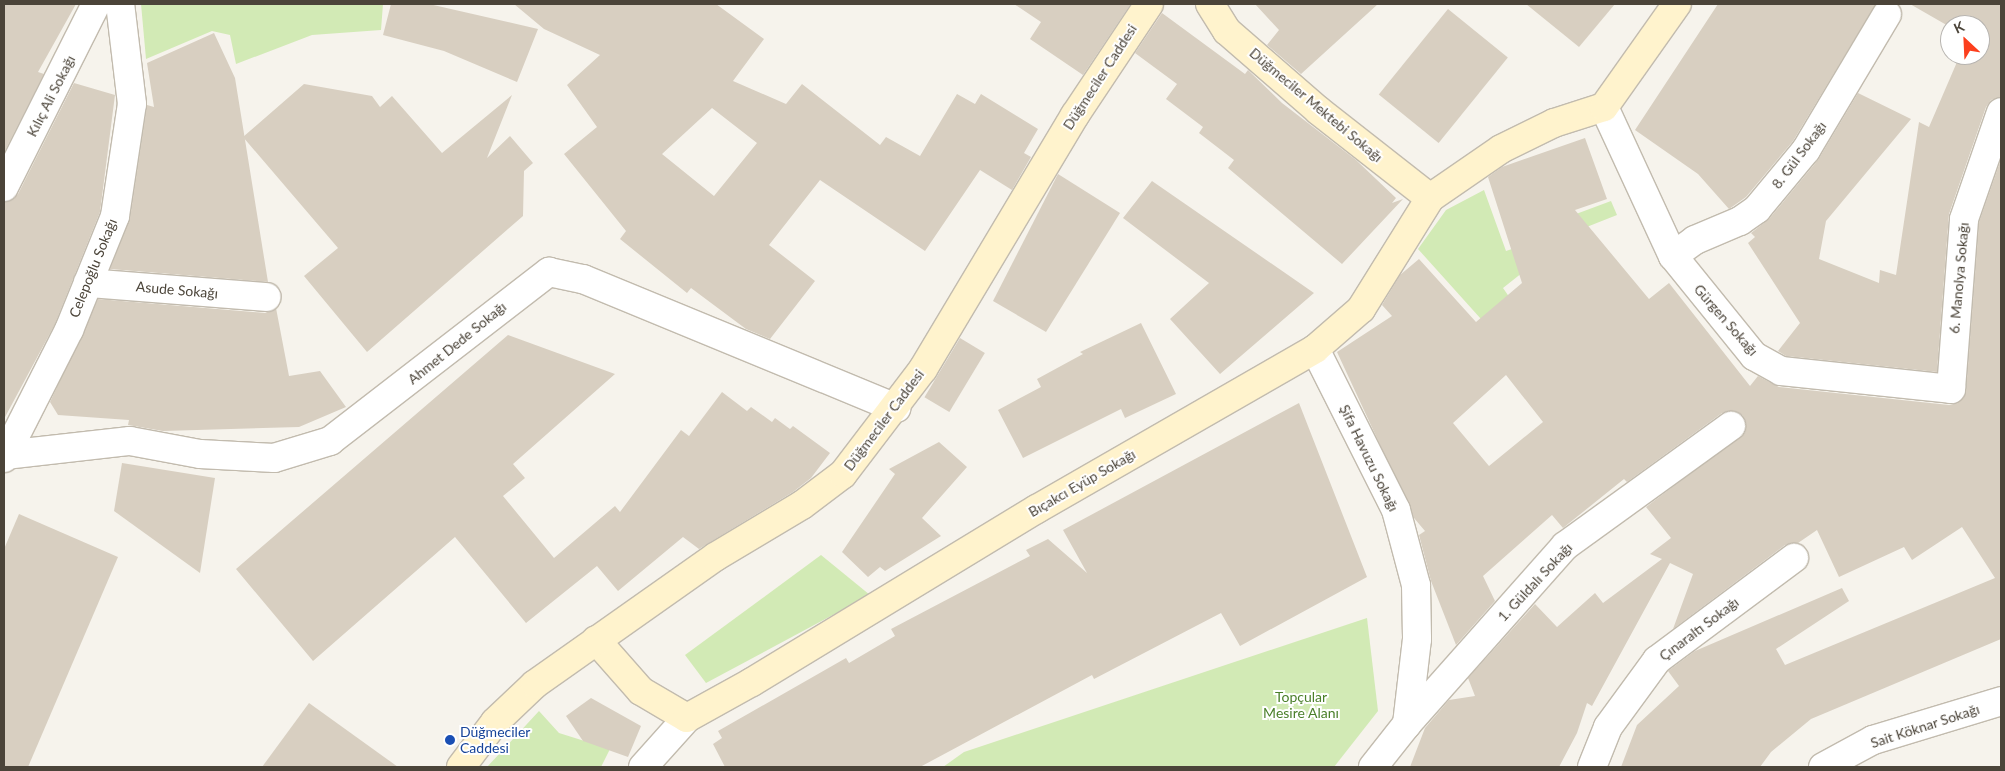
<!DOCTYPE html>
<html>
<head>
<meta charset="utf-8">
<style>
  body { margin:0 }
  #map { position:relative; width:2005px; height:771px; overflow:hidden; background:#f6f3ec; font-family:Lato,sans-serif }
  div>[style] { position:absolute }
  .green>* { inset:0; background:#d2eab5 }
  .building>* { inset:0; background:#d8cfc1; transform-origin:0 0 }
  .roads { filter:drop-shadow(1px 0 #c2bbae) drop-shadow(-1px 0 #c2bbae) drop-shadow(0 1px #c2bbae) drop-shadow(0 -1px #c2bbae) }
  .street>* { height:28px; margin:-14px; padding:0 14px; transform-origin:14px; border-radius:14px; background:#fff }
  .secondary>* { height:28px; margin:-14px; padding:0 14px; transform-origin:14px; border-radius:14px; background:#fff3cd }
  .dots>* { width:14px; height:14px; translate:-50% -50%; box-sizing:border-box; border:2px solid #fff; border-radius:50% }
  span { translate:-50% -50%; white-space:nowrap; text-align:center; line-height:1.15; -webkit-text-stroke:4px #fff; paint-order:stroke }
  .street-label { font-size:14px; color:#4b4439 }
  .park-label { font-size:14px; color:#4a7f2a }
  .transit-label { font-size:14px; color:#164399 }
  .left { translate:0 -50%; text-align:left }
  .frame { position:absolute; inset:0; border:5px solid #4b4439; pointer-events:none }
  .north { position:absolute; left:1940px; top:15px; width:50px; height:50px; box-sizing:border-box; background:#fff; border:1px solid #b7b4b0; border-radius:50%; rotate:335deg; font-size:14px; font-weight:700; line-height:20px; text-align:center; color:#4b4439 }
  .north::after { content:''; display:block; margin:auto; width:18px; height:22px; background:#fc3f1d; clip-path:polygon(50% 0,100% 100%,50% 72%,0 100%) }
</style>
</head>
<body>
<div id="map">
  <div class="green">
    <div style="clip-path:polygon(141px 4px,383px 4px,381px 30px,312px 35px,236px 64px,230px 35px,212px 31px,146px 59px)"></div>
    <div style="clip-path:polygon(1484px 190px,1506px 251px,1572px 229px,1568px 217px,1611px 201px,1617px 215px,1574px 232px,1503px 288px,1539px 340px,1517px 359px,1418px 249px,1446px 210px)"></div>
    <div style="clip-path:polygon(821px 555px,870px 595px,706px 683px,685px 655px)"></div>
    <div style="clip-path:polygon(1367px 618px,1378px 711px,1334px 767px,943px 767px,964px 752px)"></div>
    <div style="clip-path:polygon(539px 711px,559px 733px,610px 749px,601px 767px,487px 767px)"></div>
  </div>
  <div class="building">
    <div style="clip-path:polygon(4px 4px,76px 4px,38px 72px,44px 74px,4px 153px)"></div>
    <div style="clip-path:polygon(391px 4px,429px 4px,538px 29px,517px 82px,444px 51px,383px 35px)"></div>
    <div style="clip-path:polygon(evenodd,514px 4px,716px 4px,764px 39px,733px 81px,786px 104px,802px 84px,880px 145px,886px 137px,920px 156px,957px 94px,975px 104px,981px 94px,1038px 129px,1024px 153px,1031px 157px,1012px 190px,980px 170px,925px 251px,820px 180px,769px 245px,815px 281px,770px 339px,746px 329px,691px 288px,687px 293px,620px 239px,626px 231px,564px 154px,597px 127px,567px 85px,600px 55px,544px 29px,514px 4px,712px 108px,757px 143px,714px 196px,662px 154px,712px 108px)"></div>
    <div style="clip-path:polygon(1014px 4px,1129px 4px,1130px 5px,1083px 75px,1030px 39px,1041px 22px)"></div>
    <div style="clip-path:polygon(1255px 4px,1378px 4px,1301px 74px,1267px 45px,1279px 30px)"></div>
    <div style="clip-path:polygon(1526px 4px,1615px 4px,1579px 47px)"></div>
    <div style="clip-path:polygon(1718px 4px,1876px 4px,1793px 141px,1746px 197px,1729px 209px,1698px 174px,1635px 130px)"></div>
    <div style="clip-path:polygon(1910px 4px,2001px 4px,2001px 97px,1991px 100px,1986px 107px,1949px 214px,1937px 372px,1786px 356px,1778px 351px,1800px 323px,1748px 243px,1755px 237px,1751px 233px,1769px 219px,1818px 160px,1858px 93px,1911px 119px,1826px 221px,1819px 259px,1879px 283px,1880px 270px,1896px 275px,1919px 122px,1929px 127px,1960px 55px,1980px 55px,1980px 25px,1950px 27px)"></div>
    <div style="left:1448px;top:9px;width:77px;height:110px;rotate:39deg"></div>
    <div style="clip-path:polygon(1162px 13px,1245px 74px,1248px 70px,1282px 103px,1356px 160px,1396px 198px,1392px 203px,1403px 199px,1342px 264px,1228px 168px,1234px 160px,1199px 133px,1203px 127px,1166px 99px,1177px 84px,1135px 53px)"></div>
    <div style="clip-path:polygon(214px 33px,235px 78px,268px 282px,110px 269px,130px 218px,147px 105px,154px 107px,147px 63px)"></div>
    <div style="clip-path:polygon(74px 83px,115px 95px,100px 212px,55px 324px,4px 419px,4px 202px,18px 194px)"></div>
    <div style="clip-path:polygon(304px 84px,372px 96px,380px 107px,392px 96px,442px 153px,512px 95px,487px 158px,510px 136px,533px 163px,524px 171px,523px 216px,367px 352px,304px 276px,338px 248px,243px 137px)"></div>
    <div style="clip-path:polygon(evenodd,1585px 138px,1607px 199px,1575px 210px,1649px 299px,1669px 283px,1750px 386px,1758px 376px,1779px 387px,1949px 405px,1958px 403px,1966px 391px,1979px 222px,2001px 159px,2001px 639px,1811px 719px,1771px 752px,1760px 767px,1621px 767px,1637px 725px,1679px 686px,1668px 671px,1695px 651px,1842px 588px,1849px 601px,1776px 649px,1785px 665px,1995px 578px,1962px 527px,1912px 560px,1904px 547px,1839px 577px,1817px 530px,1798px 543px,1785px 545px,1673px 629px,1693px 574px,1670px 563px,1592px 706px,1587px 703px,1577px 733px,1559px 767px,1410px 767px,1425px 728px,1449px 700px,1475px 696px,1468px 678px,1535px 604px,1557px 627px,1595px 593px,1603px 603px,1662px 559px,1650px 554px,1671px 538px,1646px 507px,1745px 432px,1743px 416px,1737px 412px,1722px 413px,1627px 482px,1624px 479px,1563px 528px,1552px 515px,1483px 576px,1495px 601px,1456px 645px,1431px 581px,1419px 535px,1425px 531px,1414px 518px,1337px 352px,1392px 316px,1382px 305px,1400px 275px,1419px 259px,1476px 322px,1522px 283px,1488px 177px,1502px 167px,1585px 138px,1506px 375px,1543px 422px,1489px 466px,1453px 423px,1506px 375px)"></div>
    <div style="clip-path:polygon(1058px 174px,1120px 213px,1046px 332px,993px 301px)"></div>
    <div style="clip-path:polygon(1152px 181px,1314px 293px,1220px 374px,1170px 319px,1209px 283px,1123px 218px)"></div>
    <div style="clip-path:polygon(98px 299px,265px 313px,276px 308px,289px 376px,320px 371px,346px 407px,299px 427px,163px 431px,128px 425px,129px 420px,58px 415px,50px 402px)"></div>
    <div style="clip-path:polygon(1141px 323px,1176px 394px,1125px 418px,1121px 409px,1023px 458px,998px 410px,1041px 387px,1037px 379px,1083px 354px,1080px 352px)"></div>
    <div style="clip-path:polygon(508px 335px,615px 374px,513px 464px,525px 478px,503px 496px,554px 558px,615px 506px,620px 512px,681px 430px,689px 436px,722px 392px,747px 411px,751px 407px,772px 422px,775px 418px,790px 429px,793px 426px,830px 453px,811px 478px,793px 492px,699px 549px,683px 537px,618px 591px,597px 566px,526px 623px,455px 537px,313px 661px,236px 569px)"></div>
    <div style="left:960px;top:338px;width:29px;height:69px;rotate:31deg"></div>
    <div style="clip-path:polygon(1299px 403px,1367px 577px,1240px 646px,1221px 613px,1094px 679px,1092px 675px,920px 767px,725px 767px,713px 744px,722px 738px,718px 731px,846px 658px,849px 663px,895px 636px,891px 629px,1030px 556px,1026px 550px,1048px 539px,1087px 573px,1063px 530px)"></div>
    <div style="clip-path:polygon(939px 442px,967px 467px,922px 518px,941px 536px,885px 571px,880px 567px,868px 577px,842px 552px,895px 474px,889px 469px)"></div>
    <div style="clip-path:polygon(122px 463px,215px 478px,200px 573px,114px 511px)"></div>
    <div style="clip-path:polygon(19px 514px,118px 557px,28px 767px,4px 767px,4px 549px)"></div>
    <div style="clip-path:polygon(591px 698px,641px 726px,628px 757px,583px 741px,566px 716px)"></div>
    <div style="clip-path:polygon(309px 703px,398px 767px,262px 767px)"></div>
  </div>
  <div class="roads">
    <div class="street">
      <div style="left:1604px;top:107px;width:164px;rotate:65.2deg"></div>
      <div style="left:1673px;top:256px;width:129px;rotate:51deg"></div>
      <div style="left:1754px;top:356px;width:31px;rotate:29deg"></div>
      <div style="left:1781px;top:371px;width:171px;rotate:6deg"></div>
      <div style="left:1951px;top:389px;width:170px;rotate:-85.6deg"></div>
      <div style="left:1964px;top:219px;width:113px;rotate:-70.9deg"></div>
      <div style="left:4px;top:187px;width:205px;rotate:-63.3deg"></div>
      <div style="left:1673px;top:256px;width:27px;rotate:-36deg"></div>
      <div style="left:1695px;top:240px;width:49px;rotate:-22.9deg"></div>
      <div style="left:1740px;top:221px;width:21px;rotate:-35deg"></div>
      <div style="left:1757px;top:209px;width:77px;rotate:-50.3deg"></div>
      <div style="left:1806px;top:150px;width:158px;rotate:-59.2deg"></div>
      <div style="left:88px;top:283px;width:179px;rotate:4.5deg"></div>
      <div style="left:1315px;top:349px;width:180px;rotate:63.3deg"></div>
      <div style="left:1396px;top:510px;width:78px;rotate:75.1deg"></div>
      <div style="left:1416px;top:585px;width:54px;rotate:88.9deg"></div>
      <div style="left:1417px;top:639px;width:86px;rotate:96.7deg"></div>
      <div style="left:1407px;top:724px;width:55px;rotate:128.3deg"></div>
      <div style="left:5px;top:455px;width:126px;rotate:-6.4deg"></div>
      <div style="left:130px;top:441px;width:71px;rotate:10.5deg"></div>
      <div style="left:200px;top:454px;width:74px;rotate:3.1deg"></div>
      <div style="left:274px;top:458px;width:59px;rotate:-16.9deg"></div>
      <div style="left:330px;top:441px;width:277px;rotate:-37.7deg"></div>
      <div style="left:549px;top:272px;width:35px;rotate:12deg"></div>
      <div style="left:583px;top:279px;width:339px;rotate:22.4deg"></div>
      <div style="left:4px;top:458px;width:144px;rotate:-63.1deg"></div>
      <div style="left:69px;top:330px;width:123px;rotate:-68deg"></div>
      <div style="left:115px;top:216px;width:113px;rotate:-81.4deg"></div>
      <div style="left:132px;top:104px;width:101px;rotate:-96.8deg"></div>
      <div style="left:1407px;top:724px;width:238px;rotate:-48.4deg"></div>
      <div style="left:1565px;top:546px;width:205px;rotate:-35.9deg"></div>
      <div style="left:643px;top:767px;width:66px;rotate:-48.1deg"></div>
      <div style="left:1592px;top:767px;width:43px;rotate:-68.2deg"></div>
      <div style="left:1608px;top:727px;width:83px;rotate:-53.8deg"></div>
      <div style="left:1657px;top:660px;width:171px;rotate:-36.7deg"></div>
      <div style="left:1823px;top:767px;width:57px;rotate:-28.4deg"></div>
      <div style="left:1873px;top:740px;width:134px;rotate:-16.9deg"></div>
    </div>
    <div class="secondary">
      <div style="left:1210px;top:4px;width:32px;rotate:58deg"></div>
      <div style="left:1227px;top:31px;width:122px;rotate:41deg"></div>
      <div style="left:1319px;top:111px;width:141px;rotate:38.1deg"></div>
      <div style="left:596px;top:640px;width:68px;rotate:48.6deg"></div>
      <div style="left:641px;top:691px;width:53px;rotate:30.4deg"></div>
      <div style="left:687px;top:718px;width:74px;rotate:-29deg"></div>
      <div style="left:752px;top:682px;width:333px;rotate:-31.3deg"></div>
      <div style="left:1037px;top:509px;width:321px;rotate:-29.9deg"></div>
      <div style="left:1315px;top:349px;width:61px;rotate:-41deg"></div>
      <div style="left:1361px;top:309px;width:131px;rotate:-58.1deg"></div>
      <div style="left:1430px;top:198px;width:86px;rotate:-34.6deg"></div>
      <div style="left:1501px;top:149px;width:59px;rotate:-26.1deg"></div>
      <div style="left:1554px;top:123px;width:52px;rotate:-17.7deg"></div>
      <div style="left:1604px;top:107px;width:126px;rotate:-54.7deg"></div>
      <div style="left:461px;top:767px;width:56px;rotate:-52.9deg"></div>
      <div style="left:495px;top:722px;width:55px;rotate:-43.5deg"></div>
      <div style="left:535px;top:684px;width:220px;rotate:-35.2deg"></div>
      <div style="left:715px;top:557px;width:101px;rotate:-30.9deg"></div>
      <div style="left:802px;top:505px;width:51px;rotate:-37.1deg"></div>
      <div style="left:843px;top:474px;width:132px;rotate:-52.7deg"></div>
      <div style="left:923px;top:369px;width:296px;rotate:-59.1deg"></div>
      <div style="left:1075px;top:115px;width:133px;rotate:-56.3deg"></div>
    </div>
  </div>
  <div class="dots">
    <div style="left:450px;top:740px;background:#1a4fb4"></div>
  </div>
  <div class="street-label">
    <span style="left:1100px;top:77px;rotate:-57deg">Düğmeciler Caddesi</span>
    <span style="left:51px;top:96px;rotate:-63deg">Kılıç Ali Sokağı</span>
    <span style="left:1316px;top:105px;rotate:40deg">Düğmeciler Mektebi Sokağı</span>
    <span style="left:1799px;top:155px;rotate:-53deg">8. Gül Sokağı</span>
    <span style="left:93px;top:268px;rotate:-68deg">Celepoğlu Sokağı</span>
    <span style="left:1959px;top:278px;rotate:-85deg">6. Manolya Sokağı</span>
    <span style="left:177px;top:290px;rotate:5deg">Asude Sokağı</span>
    <span style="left:1726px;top:320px;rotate:49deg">Gürgen Sokağı</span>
    <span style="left:457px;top:343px;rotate:-39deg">Ahmet Dede Sokağı</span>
    <span style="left:884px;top:420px;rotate:-53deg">Düğmeciler Caddesi</span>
    <span style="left:1369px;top:458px;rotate:64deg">Şifa Havuzu Sokağı</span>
    <span style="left:1082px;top:483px;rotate:-30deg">Bıçakcı Eyüp Sokağı</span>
    <span style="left:1535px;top:582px;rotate:-47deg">1. Güldalı Sokağı</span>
    <span style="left:1699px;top:629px;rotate:-37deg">Çınaraltı Sokağı</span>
    <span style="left:1925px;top:726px;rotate:-18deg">Sait Köknar Sokağı</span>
  </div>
  <div class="park-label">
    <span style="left:1301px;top:705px">Topçular<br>Mesire Alanı</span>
  </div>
  <div class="transit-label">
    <span class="left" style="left:460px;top:740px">Düğmeciler<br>Caddesi</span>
  </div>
  <div class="frame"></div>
  <div class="north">K</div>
</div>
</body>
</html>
